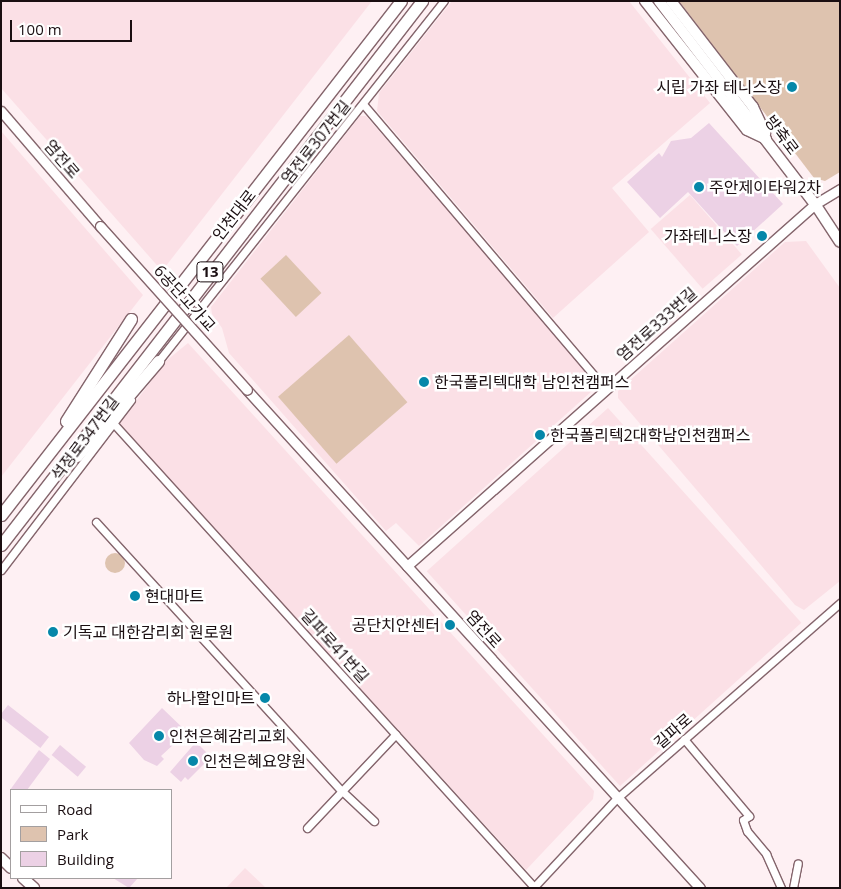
<!DOCTYPE html>
<html>
<head>
<meta charset="utf-8">
<style>
  body { margin:0 }
  #map { position:relative; width:841px; height:889px; overflow:hidden; background:#fef0f3; font-family:"Open Sans","Noto Sans KR",sans-serif }
  div>[style] { position:absolute }
  .built>* { inset:0; background:#fbe0e6; transform-origin:0 0 }
  .green>* { inset:0; background:#dec3af; transform-origin:0 0 }
  .round { border-radius:50% }
  .building>* { inset:0; background:#ecd1e5; transform-origin:0 0 }
  .roads { filter:drop-shadow(1px 0 #84656c) drop-shadow(-1px 0 #84656c) drop-shadow(0 1px #84656c) drop-shadow(0 -1px #84656c) }
  .minor>* { height:7px; margin:-3.5px; padding:0 3.5px; transform-origin:3.5px; border-radius:3.5px; background:#fff }
  .tertiary>* { height:9px; margin:-4.5px; padding:0 4.5px; transform-origin:4.5px; border-radius:4.5px; background:#fff }
  .secondary>* { height:10px; margin:-5px; padding:0 5px; transform-origin:5px; border-radius:5px; background:#fff }
  .trunk>* { height:11px; margin:-5.5px; padding:0 5.5px; transform-origin:5.5px; border-radius:5.5px; background:#fff }
  .bridges { filter:drop-shadow(1px 0 #84656c) drop-shadow(-1px 0 #84656c) drop-shadow(0 1px #84656c) drop-shadow(0 -1px #84656c) }
  .tertiary-bridge>* { height:9px; margin:-4.5px; padding:0 4.5px; transform-origin:4.5px; border-radius:4.5px; background:#fff }
  .dots>* { width:14px; height:14px; translate:-50% -50%; box-sizing:border-box; border:2px solid #fff; border-radius:50% }
  span { translate:-50% -50%; white-space:nowrap; text-align:center; line-height:1.15; -webkit-text-stroke:5px #fff; paint-order:stroke }
  .shield-label span { padding:1px 4px; background:#fff; border:1px solid; border-radius:4px; -webkit-text-stroke-width:0 }
  .shield-label { font-size:15px; color:#1a0e11; font-weight:700 }
  .poi-label { font-size:16px; color:#1a0e11 }
  .right { translate:-100% -50%; text-align:right }
  .left { translate:0 -50%; text-align:left }
  .street-label { font-size:16px; color:#1a0e11 }
  .frame { position:absolute; inset:0; border:2px solid #1a0e11; pointer-events:none }
  .legend { position:absolute; left:10px; top:789px; width:162px; height:90px; box-sizing:border-box; background:#fff; border:1px solid #a39fa0; margin:0; padding:6px 9px; list-style:none; font-size:15px; color:#1a0e11 }
  .legend li { display:flex; align-items:center; gap:10px; height:25px }
  .legend b { width:25px; border:1px solid #a39fa0 }
  .scale { position:absolute; left:10px; top:20px; width:122px; height:22px; box-sizing:border-box; border:2px solid #1a0e11; border-top:0; padding-left:6px; font-size:15px; line-height:18px; white-space:nowrap; color:#1a0e11; -webkit-text-stroke:4px #fff; paint-order:stroke }
</style>
</head>
<body>
<div id="map">
  <div class="built">
    <div style="clip-path:polygon(1px 1px,372px 1px,162px 271px,1px 88px)"></div>
    <div style="clip-path:polygon(452px 1px,629px 1px,710px 103px,612px 188px,649px 232px,553px 318px,377px 111px,379px 93px)"></div>
    <div style="clip-path:polygon(360px 116px,366px 116px,456px 219px,591px 376px,594px 385px,592px 391px,419px 546px,396px 523px,386px 531px,229px 353px,222px 328px,212px 314px,211px 307px)"></div>
    <div style="clip-path:polygon(1px 131px,143px 295px,1px 477px)"></div>
    <div style="left:690px;top:195px;width:79px;height:52px;rotate:49deg"></div>
    <div style="clip-path:polygon(806px 241px,840px 288px,840px 581px,804px 610px,795px 605px,618px 398px,618px 391px,785px 242px)"></div>
    <div style="clip-path:polygon(188px 343px,594px 791px,593px 799px,526px 870px,119px 424px,166px 361px)"></div>
    <div style="left:608px;top:408px;width:289px;height:244px;rotate:48deg"></div>
    <div style="clip-path:polygon(245px 868px,266px 888px,226px 888px)"></div>
  </div>
  <div class="green">
    <div style="clip-path:polygon(679px 1px,840px 1px,840px 172px,825px 181px,814px 178px)"></div>
    <div style="left:286px;top:255px;width:52px;height:35px;rotate:47deg"></div>
    <div style="left:349px;top:335px;width:89px;height:94px;rotate:49deg"></div>
    <div class="round" style="left:105px;top:553px;width:20px;height:20px"></div>
  </div>
  <div class="building">
    <div style="clip-path:polygon(709px 123px,783px 204px,737px 246px,688px 192px,660px 218px,627px 182px,659px 153px,662px 157px,671px 141px,691px 138px)"></div>
    <div style="left:8px;top:705px;width:52px;height:14px;rotate:38deg"></div>
    <div style="clip-path:polygon(162px 708px,187px 732px,161px 756px,164px 759px,157px 766px,144px 760px,129px 743px)"></div>
    <div style="clip-path:polygon(196px 742px,211px 757px,188px 780px,185px 777px,181px 782px,170px 772px)"></div>
    <div style="left:60px;top:745px;width:34px;height:13px;rotate:40deg"></div>
    <div style="clip-path:polygon(39px 750px,50px 759px,27px 790px,10px 790px)"></div>
    <div style="clip-path:polygon(113px 878px,138px 878px,129px 888px)"></div>
  </div>
  <div class="roads">
    <div class="minor">
      <div style="left:363px;top:104px;width:375px;rotate:49.6deg"></div>
      <div style="left:156px;top:364px;width:463px;rotate:-51.6deg"></div>
      <div style="left:114px;top:424px;width:625px;rotate:47.79deg"></div>
      <div style="left:96px;top:522px;width:365px;rotate:47.6deg"></div>
      <div style="left:342px;top:791px;width:44px;rotate:43.2deg"></div>
      <div style="left:1px;top:570px;width:214px;rotate:-52.6deg"></div>
      <div style="left:684px;top:739px;width:101px;rotate:49.8deg"></div>
      <div style="left:749px;top:816px;width:7px;rotate:146deg"></div>
      <div style="left:743px;top:820px;width:12px;rotate:70deg"></div>
      <div style="left:747px;top:831px;width:30px;rotate:50deg"></div>
      <div style="left:766px;top:854px;width:37px;rotate:66deg"></div>
      <div style="left:307px;top:828px;width:129px;rotate:-46.6deg"></div>
      <div style="left:533px;top:888px;width:122px;rotate:-47deg"></div>
      <div style="left:616px;top:799px;width:298px;rotate:-41.2deg"></div>
      <div style="left:793px;top:888px;width:25px;rotate:-79deg"></div>
    </div>
    <div class="tertiary">
      <div style="left:1px;top:111px;width:152px;rotate:49.3deg"></div>
      <div style="left:247px;top:390px;width:673px;rotate:47.71deg"></div>
      <div style="left:407px;top:566px;width:545px;rotate:-41.58deg"></div>
      <div style="left:815px;top:204px;width:29px;rotate:-31deg"></div>
    </div>
    <div class="secondary">
      <div style="left:645px;top:1px;width:164px;rotate:51.7deg"></div>
      <div style="left:747px;top:130px;width:21px;rotate:25deg"></div>
      <div style="left:659px;top:1px;width:256px;rotate:52.5deg"></div>
      <div style="left:815px;top:204px;width:45px;rotate:56.7deg"></div>
      <div style="left:671px;top:1px;width:134px;rotate:52.3deg"></div>
      <div style="left:753px;top:107px;width:29px;rotate:65deg"></div>
      <div style="left:1px;top:858px;width:14px;rotate:45deg"></div>
      <div style="left:23px;top:878px;width:15px;rotate:42deg"></div>
    </div>
    <div class="trunk">
      <div style="left:66px;top:421px;width:121px;rotate:-57.5deg"></div>
      <div style="left:77px;top:456px;width:125px;rotate:-49.5deg"></div>
      <div style="left:1px;top:515px;width:651px;rotate:-52.11deg"></div>
      <div style="left:1px;top:545px;width:688px;rotate:-52.26deg"></div>
    </div>
  </div>
  <div class="bridges">
    <div class="tertiary-bridge">
      <div style="left:100px;top:226px;width:220px;rotate:48.1deg"></div>
    </div>
  </div>
  <div class="dots">
    <div style="left:792px;top:87px;background:#0587a9"></div>
    <div style="left:699px;top:187px;background:#0587a9"></div>
    <div style="left:762px;top:236px;background:#0587a9"></div>
    <div style="left:424px;top:382px;background:#0587a9"></div>
    <div style="left:540px;top:435px;background:#0587a9"></div>
    <div style="left:135px;top:596px;background:#0587a9"></div>
    <div style="left:450px;top:625px;background:#0587a9"></div>
    <div style="left:53px;top:632px;background:#0587a9"></div>
    <div style="left:265px;top:698px;background:#0587a9"></div>
    <div style="left:159px;top:736px;background:#0587a9"></div>
    <div style="left:193px;top:761px;background:#0587a9"></div>
  </div>
  <div class="shield-label">
    <span style="left:210px;top:272px">13</span>
  </div>
  <div class="poi-label">
    <span class="right" style="left:782px;top:87px">시립 가좌 테니스장</span>
    <span class="left" style="left:709px;top:187px">주안제이타워2차</span>
    <span class="right" style="left:752px;top:236px">가좌테니스장</span>
    <span class="left" style="left:434px;top:382px">한국폴리텍대학 남인천캠퍼스</span>
    <span class="left" style="left:550px;top:435px">한국폴리텍2대학남인천캠퍼스</span>
    <span class="left" style="left:145px;top:596px">현대마트</span>
    <span class="right" style="left:440px;top:625px">공단치안센터</span>
    <span class="left" style="left:63px;top:632px">기독교 대한감리회 원로원</span>
    <span class="right" style="left:255px;top:698px">하나할인마트</span>
    <span class="left" style="left:169px;top:736px">인천은혜감리교회</span>
    <span class="left" style="left:203px;top:761px">인천은혜요양원</span>
  </div>
  <div class="street-label">
    <span style="left:782px;top:135px;rotate:53deg">방축로</span>
    <span style="left:316px;top:142px;rotate:-52deg">염전로307번길</span>
    <span style="left:62px;top:159px;rotate:49deg">염전로</span>
    <span style="left:234px;top:215px;rotate:-52deg">인천대로</span>
    <span style="left:185px;top:298px;rotate:48deg">6공단고가교</span>
    <span style="left:657px;top:324px;rotate:-42deg">염전로333번길</span>
    <span style="left:85px;top:438px;rotate:-53deg">석정로347번길</span>
    <span style="left:484px;top:629px;rotate:48deg">염전로</span>
    <span style="left:335px;top:646px;rotate:48deg">길파로41번길</span>
    <span style="left:673px;top:731px;rotate:-41deg">길파로</span>
  </div>
  <div class="frame"></div>
  <ul class="legend">
  <li><b style="height:6px;background:#fff"></b>Road</li>
  <li><b style="height:14px;background:#dec3af"></b>Park</li>
  <li><b style="height:14px;background:#ecd1e5"></b>Building</li>
  </ul>
  <div class="scale">100 m</div>
</div>
</body>
</html>
